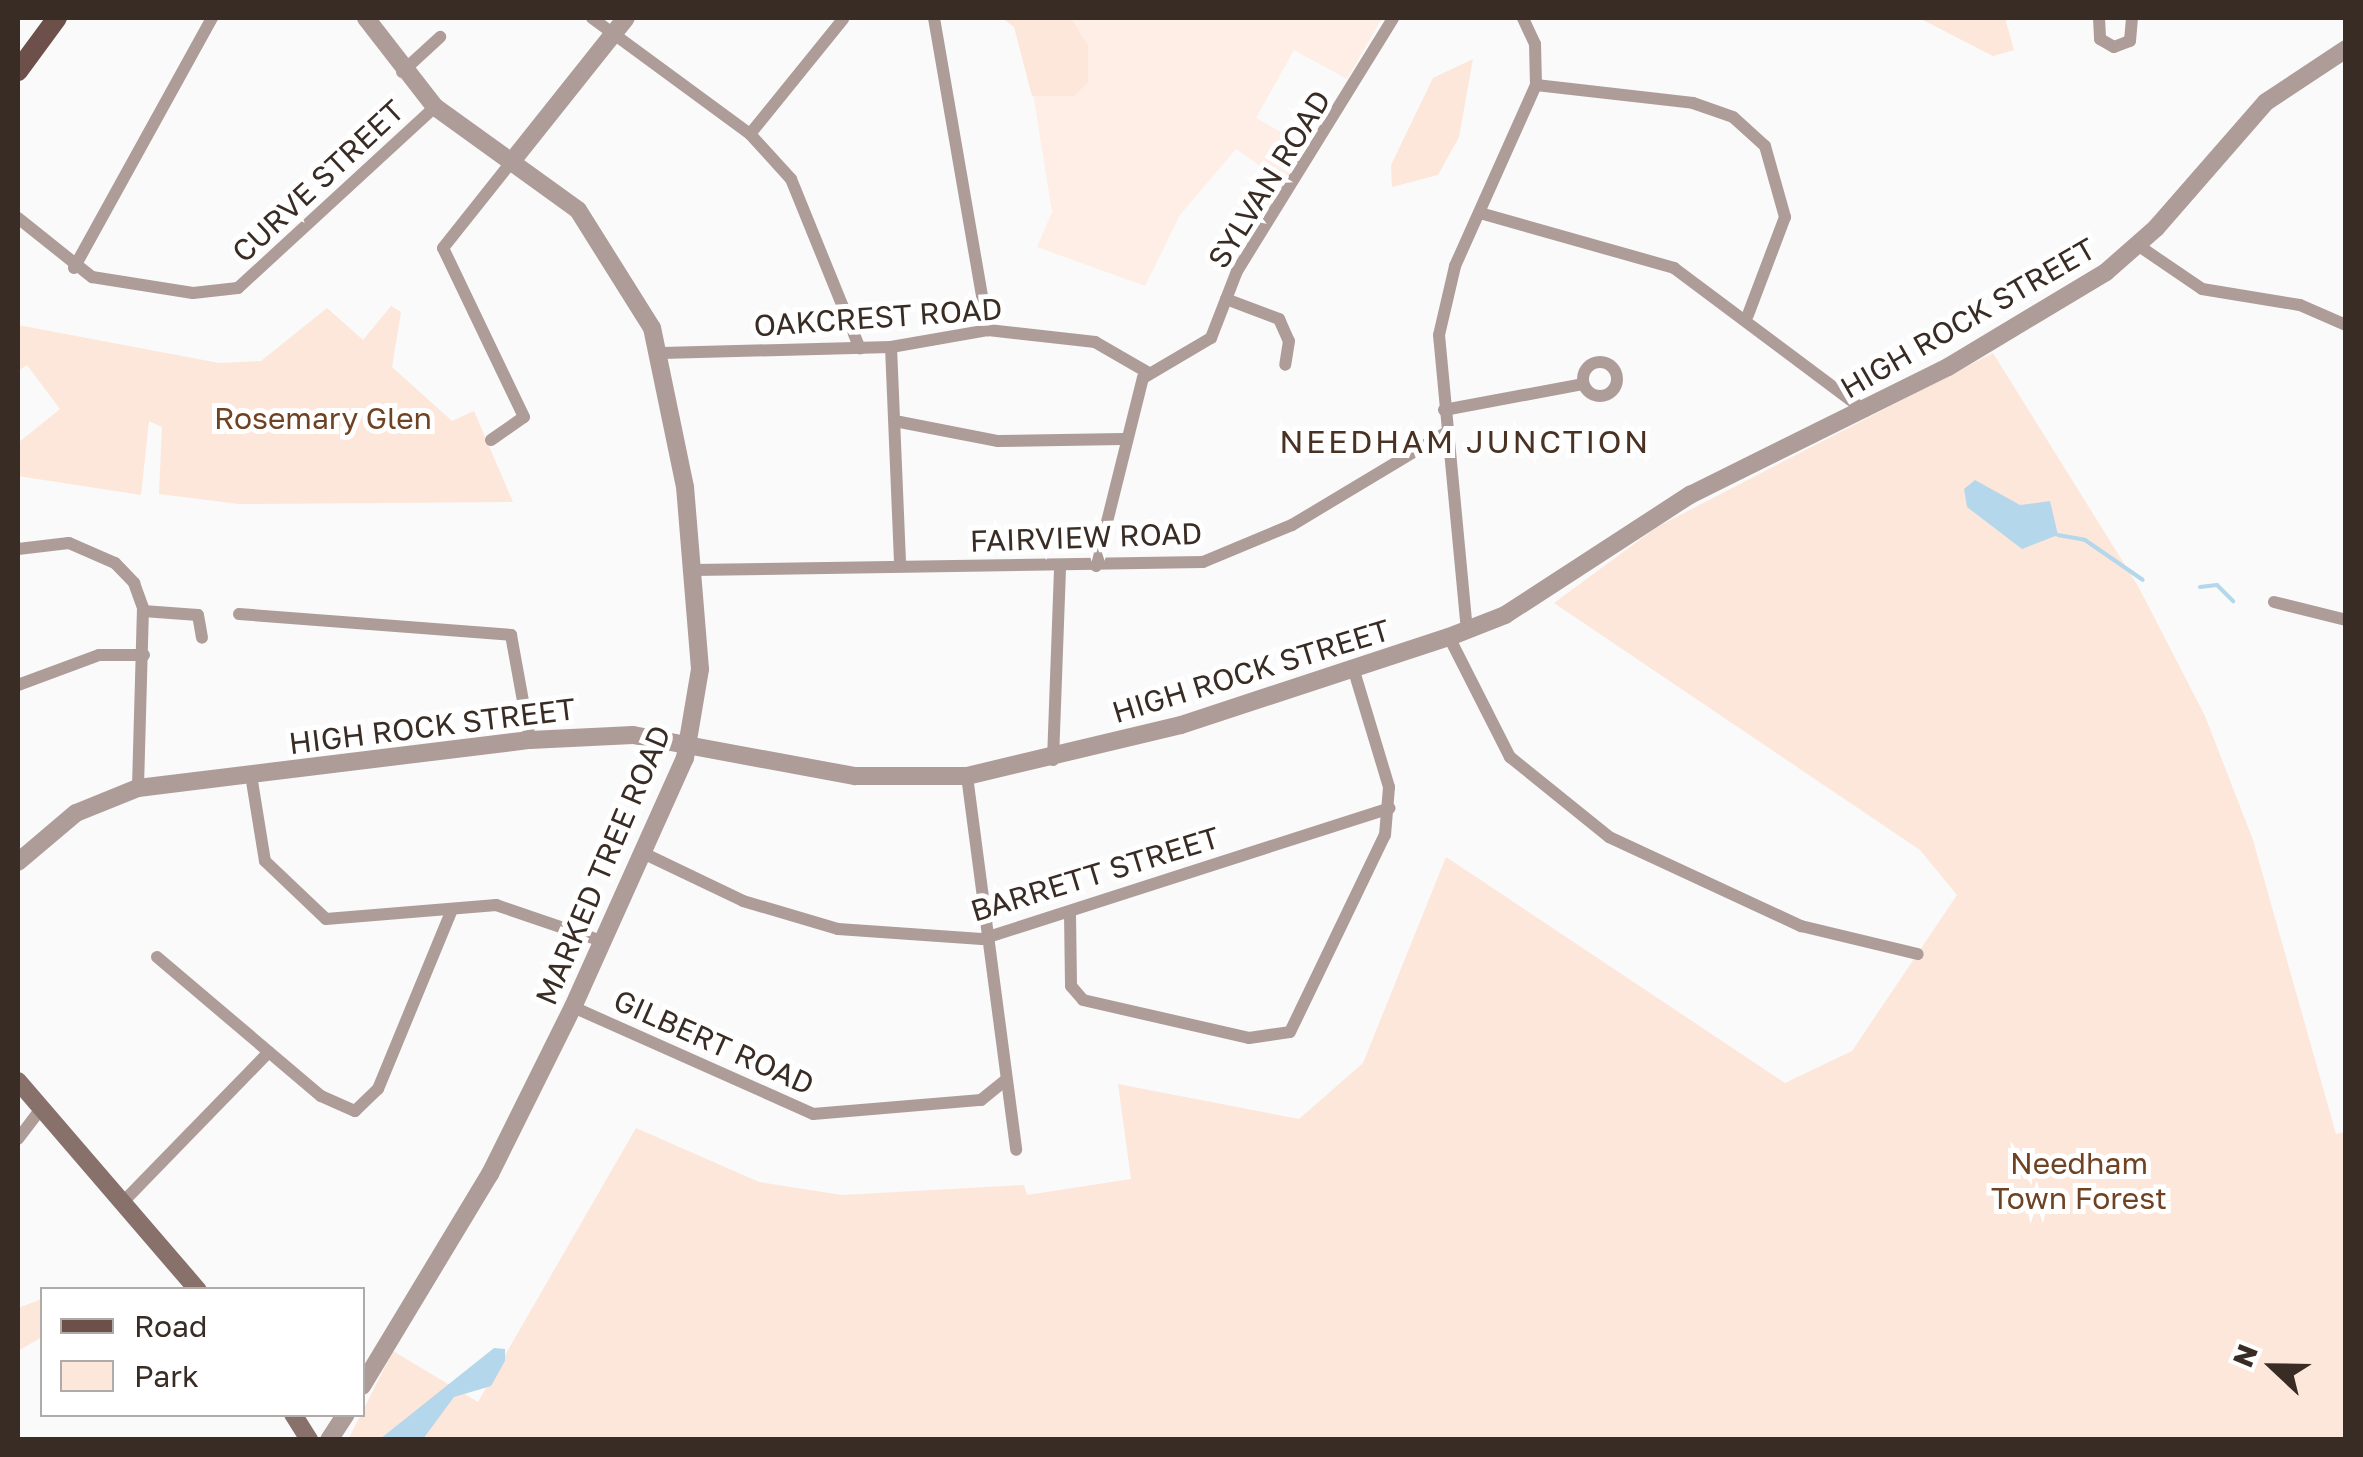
<!DOCTYPE html>
<html>
<head>
<meta charset="utf-8">
<style>
  body { margin:0 }
  #map { position:relative; width:2363px; height:1457px; overflow:hidden; background:#fafafa; font-family:"Golos Text",sans-serif }
  div>[style] { position:absolute }
  .built>* { inset:0; background:#feeee5 }
  .green>* { inset:0; background:#fde7da }
  .water>* { inset:0; background:#b4d7ec }
  .stream>* { height:4px; margin:-2px; padding:0 2px; transform-origin:2px; border-radius:2px; background:#b4d7ec }
  .minor>* { height:12px; margin:-6px; padding:0 6px; transform-origin:6px; border-radius:6px; background:#ae9c99 }
  .minor>.ring { margin:-6px; padding:0; box-sizing:content-box; background:none; border:12px solid #ae9c99; border-radius:50% }
  .tertiary>* { height:18px; margin:-9px; padding:0 9px; transform-origin:9px; border-radius:9px; background:#ae9c99 }
  .secondary>* { height:18px; margin:-9px; padding:0 9px; transform-origin:9px; border-radius:9px; background:#88706b }
  .primary>* { height:20px; margin:-10px; padding:0 10px; transform-origin:10px; border-radius:10px; background:#6d504a }
  span { translate:-50% -50%; white-space:nowrap; text-align:center; line-height:1.15; -webkit-text-stroke:10px #fff; paint-order:stroke }
  .street-label { font-size:30px; color:#382c25 }
  .park-label { font-size:30px; color:#6f4223 }
  .neighbourhood-label { font-size:32px; color:#4a3223; letter-spacing:2.5px }
  .frame { position:absolute; inset:0; border:20px solid #382c25; pointer-events:none }
  .legend { position:absolute; left:40px; top:1287px; width:325px; height:130px; box-sizing:border-box; background:#fff; border:2px solid #afaba8; margin:0; padding:12px 18px; list-style:none; font-size:30px; color:#382c25 }
  .legend li { display:flex; align-items:center; gap:20px; height:50px }
  .legend b { width:50px; border:2px solid #afaba8 }
  .north { position:absolute; left:2223px; top:1317px; width:100px; height:100px; -webkit-text-stroke:8px #fff; paint-order:stroke; rotate:292deg; font-size:28px; font-weight:700; line-height:40px; text-align:center; color:#382c25 }
  .north::after { content:''; display:block; margin:auto; width:35px; height:45px; background:#382c25; clip-path:polygon(50% 0,100% 100%,50% 72%,0 100%) }
</style>
</head>
<body>
<div id="map">
  <div class="built">
    <div style="clip-path:polygon(1021px 18px,1382px 18px,1347px 79px,1294px 50px,1256px 118px,1309px 148px,1286px 184px,1236px 149px,1180px 215px,1145px 286px,1037px 247px,1052px 212px)"></div>
  </div>
  <div class="green">
    <div style="clip-path:polygon(1002px 18px,1071px 18px,1088px 46px,1088px 82px,1074px 96px,1032px 96px,1014px 27px)"></div>
    <div style="clip-path:polygon(1919px 18px,2005px 18px,2014px 50px,1993px 56px)"></div>
    <div style="clip-path:polygon(1473px 59px,1459px 137px,1438px 175px,1392px 187px,1391px 165px,1433px 78px)"></div>
    <div style="clip-path:polygon(391px 306px,401px 312px,392px 367px,452px 421px,474px 411px,513px 502px,239px 504px,159px 494px,162px 427px,149px 421px,141px 495px,18px 476px,18px 443px,60px 409px,27px 365px,18px 371px,18px 325px,219px 363px,261px 361px,327px 308px,363px 340px)"></div>
    <div style="clip-path:polygon(1993px 353px,2138px 586px,2205px 716px,2253px 840px,2336px 1134px,2345px 1132px,2345px 1439px,348px 1440px,393px 1351px,478px 1402px,636px 1128px,759px 1182px,842px 1195px,1024px 1185px,1027px 1195px,1131px 1179px,1118px 1084px,1299px 1119px,1363px 1063px,1446px 857px,1785px 1083px,1852px 1051px,1957px 895px,1920px 850px,1554px 603px,1657px 527px)"></div>
    <div style="clip-path:polygon(42px 1299px,42px 1337px,18px 1351px,18px 1308px)"></div>
  </div>
  <div class="water">
    <div style="clip-path:polygon(1975px 480px,2020px 505px,2050px 501px,2058px 535px,2022px 549px,1967px 507px,1964px 489px)"></div>
    <div style="clip-path:polygon(494px 1348px,505px 1349px,505px 1361px,491px 1386px,454px 1397px,423px 1439px,380px 1439px)"></div>
  </div>
  <div class="stream">
    <div style="left:2058px;top:535px;width:27px;rotate:10deg"></div>
    <div style="left:2085px;top:540px;width:70px;rotate:34.6deg"></div>
    <div style="left:2200px;top:587px;width:17px;rotate:-7deg"></div>
    <div style="left:2217px;top:585px;width:23px;rotate:45deg"></div>
  </div>
  <div class="minor">
    <div style="left:592px;top:18px;width:196px;rotate:36.3deg"></div>
    <div style="left:750px;top:134px;width:61px;rotate:47.7deg"></div>
    <div style="left:791px;top:179px;width:183px;rotate:67.9deg"></div>
    <div style="left:934px;top:18px;width:317px;rotate:80.2deg"></div>
    <div style="left:2099px;top:18px;width:21px;rotate:87deg"></div>
    <div style="left:2100px;top:39px;width:16px;rotate:30deg"></div>
    <div style="left:2114px;top:47px;width:17px;rotate:-21deg"></div>
    <div style="left:2130px;top:41px;width:23px;rotate:-85deg"></div>
    <div style="left:402px;top:72px;width:52px;rotate:-42.6deg"></div>
    <div style="left:1536px;top:85px;width:158px;rotate:6.5deg"></div>
    <div style="left:1693px;top:103px;width:42px;rotate:19.3deg"></div>
    <div style="left:1733px;top:117px;width:43px;rotate:42.2deg"></div>
    <div style="left:1765px;top:146px;width:74px;rotate:74.3deg"></div>
    <div style="left:1785px;top:217px;width:105px;rotate:110.7deg"></div>
    <div style="left:750px;top:134px;width:148px;rotate:-51deg"></div>
    <div style="left:1480px;top:213px;width:202px;rotate:15.8deg"></div>
    <div style="left:1674px;top:268px;width:239px;rotate:36.8deg"></div>
    <div style="left:18px;top:218px;width:95px;rotate:38.6deg"></div>
    <div style="left:92px;top:277px;width:102px;rotate:9deg"></div>
    <div style="left:193px;top:293px;width:45px;rotate:-6.3deg"></div>
    <div style="left:238px;top:288px;width:268px;rotate:-42.6deg"></div>
    <div style="left:2139px;top:246px;width:76px;rotate:34.3deg"></div>
    <div style="left:2202px;top:289px;width:99px;rotate:9.3deg"></div>
    <div style="left:2300px;top:305px;width:50px;rotate:23.5deg"></div>
    <div style="left:74px;top:268px;width:286px;rotate:-61.1deg"></div>
    <div style="left:1226px;top:299px;width:57px;rotate:20.7deg"></div>
    <div style="left:1279px;top:319px;width:24px;rotate:66deg"></div>
    <div style="left:1289px;top:341px;width:24px;rotate:99deg"></div>
    <div style="left:891px;top:347px;width:219px;rotate:87.6deg"></div>
    <div style="left:662px;top:353px;width:229px;rotate:-1.5deg"></div>
    <div style="left:891px;top:347px;width:98px;rotate:-9.9deg"></div>
    <div style="left:988px;top:330px;width:108px;rotate:6.4deg"></div>
    <div style="left:1095px;top:342px;width:60px;rotate:30deg"></div>
    <div class="ring" style="left:1583px;top:362px;width:22px;height:22px"></div>
    <div style="left:1444px;top:410px;width:141px;rotate:-10.6deg"></div>
    <div style="left:900px;top:422px;width:100px;rotate:11deg"></div>
    <div style="left:998px;top:441px;width:125px;rotate:-0.9deg"></div>
    <div style="left:491px;top:440px;width:40px;rotate:-34.9deg"></div>
    <div style="left:524px;top:417px;width:187px;rotate:-115.6deg"></div>
    <div style="left:443px;top:248px;width:112px;rotate:-51.5deg"></div>
    <div style="left:18px;top:549px;width:51px;rotate:-6.7deg"></div>
    <div style="left:69px;top:543px;width:50px;rotate:23.5deg"></div>
    <div style="left:115px;top:563px;width:28px;rotate:46deg"></div>
    <div style="left:134px;top:583px;width:27px;rotate:70deg"></div>
    <div style="left:143px;top:608px;width:180px;rotate:91.6deg"></div>
    <div style="left:1096px;top:566px;width:194px;rotate:-76deg"></div>
    <div style="left:1143px;top:378px;width:79px;rotate:-30.5deg"></div>
    <div style="left:1211px;top:338px;width:72px;rotate:-68.8deg"></div>
    <div style="left:1237px;top:271px;width:297px;rotate:-58.3deg"></div>
    <div style="left:693px;top:570px;width:510px;rotate:-0.9deg"></div>
    <div style="left:1203px;top:562px;width:96px;rotate:-22.6deg"></div>
    <div style="left:1292px;top:525px;width:181px;rotate:-31deg"></div>
    <div style="left:2274px;top:602px;width:74px;rotate:14deg"></div>
    <div style="left:143px;top:611px;width:55px;rotate:4.2deg"></div>
    <div style="left:198px;top:615px;width:23px;rotate:80deg"></div>
    <div style="left:239px;top:614px;width:273px;rotate:4.4deg"></div>
    <div style="left:511px;top:635px;width:107px;rotate:79.7deg"></div>
    <div style="left:1467px;top:631px;width:297px;rotate:-95.4deg"></div>
    <div style="left:1439px;top:335px;width:71px;rotate:-76.9deg"></div>
    <div style="left:1455px;top:266px;width:198px;rotate:-65.9deg"></div>
    <div style="left:1536px;top:85px;width:41px;rotate:-91.4deg"></div>
    <div style="left:1535px;top:44px;width:29px;rotate:-115deg"></div>
    <div style="left:1449px;top:637px;width:135px;rotate:63.1deg"></div>
    <div style="left:1510px;top:757px;width:127px;rotate:38.9deg"></div>
    <div style="left:1609px;top:837px;width:212px;rotate:24.9deg"></div>
    <div style="left:1801px;top:926px;width:120px;rotate:13.5deg"></div>
    <div style="left:18px;top:685px;width:86px;rotate:-20.3deg"></div>
    <div style="left:99px;top:655px;width:45px"></div>
    <div style="left:1053px;top:760px;width:194px;rotate:-87.9deg"></div>
    <div style="left:251px;top:775px;width:87px;rotate:80.8deg"></div>
    <div style="left:265px;top:861px;width:84px;rotate:43.6deg"></div>
    <div style="left:326px;top:919px;width:171px;rotate:-4.7deg"></div>
    <div style="left:496px;top:905px;width:112px;rotate:18.8deg"></div>
    <div style="left:967px;top:776px;width:377px;rotate:82.5deg"></div>
    <div style="left:643px;top:853px;width:111px;rotate:25.6deg"></div>
    <div style="left:743px;top:901px;width:99px;rotate:16.4deg"></div>
    <div style="left:838px;top:929px;width:144px;rotate:4deg"></div>
    <div style="left:982px;top:939px;width:428px;rotate:-17.8deg"></div>
    <div style="left:1070px;top:913px;width:73px;rotate:89.2deg"></div>
    <div style="left:1071px;top:986px;width:18px;rotate:49deg"></div>
    <div style="left:1083px;top:1000px;width:170px;rotate:12.9deg"></div>
    <div style="left:1249px;top:1038px;width:41px;rotate:-8.3deg"></div>
    <div style="left:1290px;top:1032px;width:219px;rotate:-64.3deg"></div>
    <div style="left:1385px;top:835px;width:48px;rotate:-85.2deg"></div>
    <div style="left:1389px;top:787px;width:124px;rotate:-106.8deg"></div>
    <div style="left:157px;top:957px;width:215px;rotate:40.3deg"></div>
    <div style="left:321px;top:1096px;width:37px;rotate:24deg"></div>
    <div style="left:355px;top:1111px;width:32px;rotate:-44deg"></div>
    <div style="left:378px;top:1089px;width:191px;rotate:-67.6deg"></div>
    <div style="left:573px;top:1007px;width:263px;rotate:24deg"></div>
    <div style="left:813px;top:1114px;width:169px;rotate:-4.8deg"></div>
    <div style="left:981px;top:1100px;width:32px;rotate:-39deg"></div>
    <div style="left:18px;top:1139px;width:41px;rotate:-52.9deg"></div>
    <div style="left:123px;top:1202px;width:209px;rotate:-45.8deg"></div>
  </div>
  <div class="tertiary">
    <div style="left:513px;top:160px;width:181px;rotate:-51.5deg"></div>
    <div style="left:18px;top:862px;width:76px;rotate:-40.2deg"></div>
    <div style="left:76px;top:813px;width:67px;rotate:-22deg"></div>
    <div style="left:138px;top:788px;width:395px;rotate:-7deg"></div>
    <div style="left:530px;top:740px;width:103px;rotate:-2.8deg"></div>
    <div style="left:633px;top:735px;width:226px;rotate:10.5deg"></div>
    <div style="left:855px;top:776px;width:112px"></div>
    <div style="left:967px;top:776px;width:220px;rotate:-13.4deg"></div>
    <div style="left:1181px;top:725px;width:282px;rotate:-18.2deg"></div>
    <div style="left:1449px;top:637px;width:60px;rotate:-21.4deg"></div>
    <div style="left:1505px;top:615px;width:221px;rotate:-33deg"></div>
    <div style="left:1690px;top:495px;width:288px;rotate:-26.4deg"></div>
    <div style="left:1948px;top:367px;width:184px;rotate:-31deg"></div>
    <div style="left:2106px;top:272px;width:67px;rotate:-41.3deg"></div>
    <div style="left:2156px;top:228px;width:167px;rotate:-48.9deg"></div>
    <div style="left:2266px;top:102px;width:96px;rotate:-33.5deg"></div>
    <div style="left:362px;top:1386px;width:248px;rotate:-58.9deg"></div>
    <div style="left:490px;top:1174px;width:186px;rotate:-63.6deg"></div>
    <div style="left:573px;top:1007px;width:273px;rotate:-65.8deg"></div>
    <div style="left:685px;top:758px;width:90px;rotate:-80.4deg"></div>
    <div style="left:700px;top:669px;width:183px;rotate:-94.7deg"></div>
    <div style="left:685px;top:487px;width:162px;rotate:-101.7deg"></div>
    <div style="left:652px;top:328px;width:139px;rotate:-122.1deg"></div>
    <div style="left:578px;top:210px;width:176px;rotate:-144.2deg"></div>
    <div style="left:435px;top:107px;width:113px;rotate:-127.8deg"></div>
    <div style="left:329px;top:1440px;width:31px;rotate:-57deg"></div>
  </div>
  <div class="secondary">
    <div style="left:18px;top:1081px;width:276px;rotate:49.3deg"></div>
    <div style="left:293px;top:1414px;width:31px;rotate:58deg"></div>
  </div>
  <div class="primary">
    <div style="left:18px;top:71px;width:66px;rotate:-53.7deg"></div>
  </div>
  <div class="street-label">
    <span style="left:1269px;top:179px;rotate:-58deg">SYLVAN ROAD</span>
    <span style="left:318px;top:181px;rotate:-43deg">CURVE STREET</span>
    <span style="left:878px;top:317px;rotate:-4deg">OAKCREST ROAD</span>
    <span style="left:1968px;top:318px;rotate:-30deg">HIGH ROCK STREET</span>
    <span style="left:1086px;top:537px;rotate:-2deg">FAIRVIEW ROAD</span>
    <span style="left:1251px;top:671px;rotate:-17deg">HIGH ROCK STREET</span>
    <span style="left:432px;top:726px;rotate:-7deg">HIGH ROCK STREET</span>
    <span style="left:603px;top:865px;rotate:-67deg">MARKED TREE ROAD</span>
    <span style="left:1095px;top:874px;rotate:-17deg">BARRETT STREET</span>
    <span style="left:714px;top:1042px;rotate:24deg">GILBERT ROAD</span>
  </div>
  <div class="park-label">
    <span style="left:323px;top:418px">Rosemary Glen</span>
    <span style="left:2079px;top:1180px">Needham<br>Town Forest</span>
  </div>
  <div class="neighbourhood-label">
    <span style="left:1465px;top:441px">NEEDHAM JUNCTION</span>
  </div>
  <div class="frame"></div>
  <ul class="legend">
  <li><b style="height:12px;background:#6d504a"></b>Road</li>
  <li><b style="height:28px;background:#fde7da"></b>Park</li>
  </ul>
  <div class="north">N</div>
</div>
</body>
</html>
